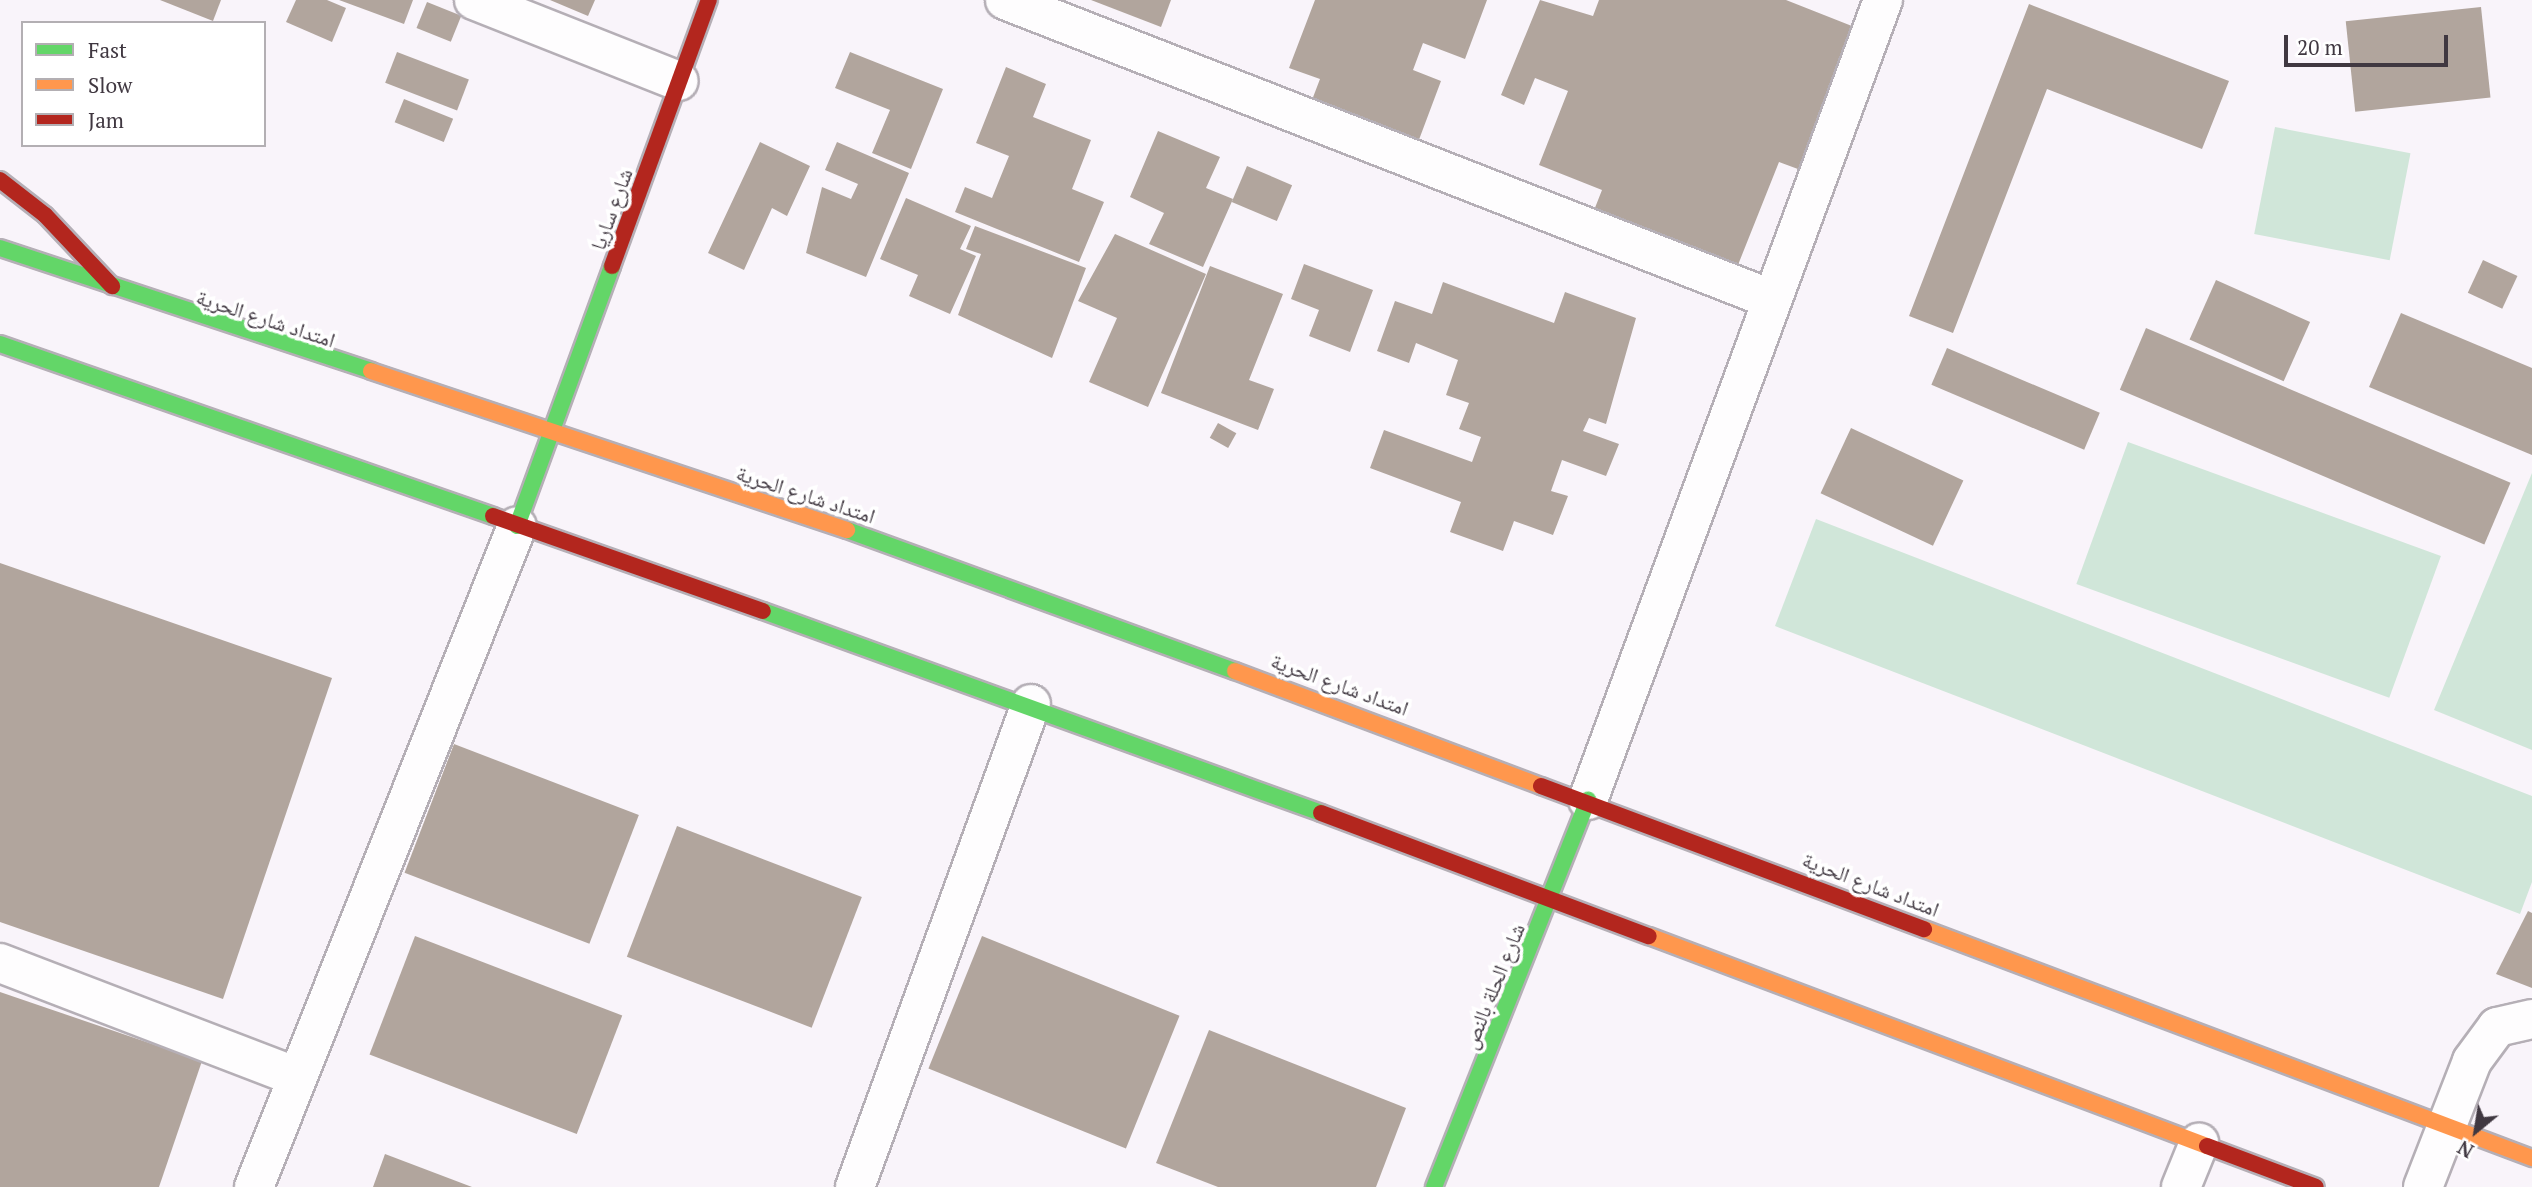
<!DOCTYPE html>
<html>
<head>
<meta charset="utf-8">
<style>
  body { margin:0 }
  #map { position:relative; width:2532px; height:1187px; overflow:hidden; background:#f9f4fa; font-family:"PT Serif","Noto Naskh Arabic",serif }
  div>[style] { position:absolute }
  .green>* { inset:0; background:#d0e6d9; transform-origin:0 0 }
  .building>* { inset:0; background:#b1a59d; transform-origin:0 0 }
  .roads { filter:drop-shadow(2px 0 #b5afb6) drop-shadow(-2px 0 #b5afb6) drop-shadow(0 2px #b5afb6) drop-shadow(0 -2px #b5afb6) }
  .street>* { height:38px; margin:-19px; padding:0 19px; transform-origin:19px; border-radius:19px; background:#fefdfe }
  .fast>* { height:16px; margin:-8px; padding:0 8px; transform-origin:8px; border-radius:8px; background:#63d668 }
  .slow>* { height:16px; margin:-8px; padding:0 8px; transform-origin:8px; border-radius:8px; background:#ff974d }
  .jam>* { height:16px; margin:-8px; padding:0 8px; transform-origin:8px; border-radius:8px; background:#b3261e }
  span { translate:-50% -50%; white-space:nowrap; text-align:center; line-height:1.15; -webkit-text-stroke:7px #fff; paint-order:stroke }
  .street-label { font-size:21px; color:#403841 }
  .legend { position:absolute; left:21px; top:21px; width:245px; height:126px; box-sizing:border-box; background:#fff; border:2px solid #b3afb3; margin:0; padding:9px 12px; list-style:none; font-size:21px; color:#403841 }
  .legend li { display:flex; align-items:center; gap:14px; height:35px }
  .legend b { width:35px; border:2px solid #b3afb3 }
  .north { position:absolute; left:2441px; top:1096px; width:70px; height:70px; -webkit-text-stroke:5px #fff; paint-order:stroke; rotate:210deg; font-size:19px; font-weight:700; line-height:28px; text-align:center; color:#403841 }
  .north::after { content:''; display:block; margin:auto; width:24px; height:32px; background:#403841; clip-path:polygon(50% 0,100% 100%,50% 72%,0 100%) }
  .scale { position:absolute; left:2284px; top:35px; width:164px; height:32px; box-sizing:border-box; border:4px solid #403841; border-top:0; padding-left:9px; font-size:21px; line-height:24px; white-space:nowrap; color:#403841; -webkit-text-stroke:5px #fff; paint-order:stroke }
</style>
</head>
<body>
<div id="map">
  <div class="green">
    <div style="left:2275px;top:127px;width:138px;height:109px;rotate:11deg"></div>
    <div style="left:2128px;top:442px;width:333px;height:151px;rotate:20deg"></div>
    <div style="clip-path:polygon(2532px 473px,2532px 750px,2434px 710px)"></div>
    <div style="clip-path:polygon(1816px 519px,2532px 796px,2532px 882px,2520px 914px,1775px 626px)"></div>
  </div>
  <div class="building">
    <div style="clip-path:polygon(160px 0,221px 0,213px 21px)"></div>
    <div style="clip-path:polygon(296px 0,327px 0,346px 8px,332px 42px,286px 22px)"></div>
    <div style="clip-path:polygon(339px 0,413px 0,404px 24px)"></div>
    <div style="clip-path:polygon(550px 0,595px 0,588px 16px)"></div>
    <div style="clip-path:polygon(1091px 0,1171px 0,1161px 27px)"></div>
    <div style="clip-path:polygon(1315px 0,1487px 0,1465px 59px,1423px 43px,1413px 70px,1441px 81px,1414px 153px,1307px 113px,1320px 79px,1289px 68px)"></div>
    <div style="clip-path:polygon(1540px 0,1593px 16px,1599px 0,1786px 0,1862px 30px,1806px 172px,1779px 162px,1732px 280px,1589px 223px,1602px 190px,1539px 165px,1568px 91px,1535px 78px,1524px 105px,1501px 95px)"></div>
    <div style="left:427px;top:2px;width:37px;height:28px;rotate:22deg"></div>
    <div style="clip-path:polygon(2029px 4px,2229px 81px,2202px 149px,2047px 89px,1953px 333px,1909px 316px)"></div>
    <div style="left:2481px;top:7px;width:91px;height:136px;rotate:84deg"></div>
    <div style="left:397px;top:52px;width:77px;height:33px;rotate:21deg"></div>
    <div style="clip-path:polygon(850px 52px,943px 89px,911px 169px,872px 153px,890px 110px,835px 88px)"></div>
    <div style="clip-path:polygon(1006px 67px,1046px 84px,1033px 117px,1091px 140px,1072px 189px,1104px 202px,1079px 262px,955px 212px,965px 187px,992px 198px,1009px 156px,976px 143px)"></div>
    <div style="left:404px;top:99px;width:53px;height:25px;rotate:22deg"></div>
    <div style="clip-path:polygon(1158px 131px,1220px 157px,1206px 188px,1233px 199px,1203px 267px,1149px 244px,1164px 213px,1130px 197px)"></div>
    <div style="clip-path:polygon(760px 142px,810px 166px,787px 216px,772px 208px,744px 270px,708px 253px)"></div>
    <div style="clip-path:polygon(837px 142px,909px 173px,866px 277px,806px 253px,822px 187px,851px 199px,858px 184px,825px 170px)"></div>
    <div style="left:1247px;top:166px;width:49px;height:39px;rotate:23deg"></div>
    <div style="clip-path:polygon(906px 198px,971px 226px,960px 249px,976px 256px,950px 314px,909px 296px,918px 275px,880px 259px)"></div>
    <div style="clip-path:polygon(975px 226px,1086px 268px,1052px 358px,958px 315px,981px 254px,966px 249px)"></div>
    <div style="clip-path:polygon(1115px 234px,1206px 274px,1148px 407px,1089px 382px,1117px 318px,1078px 301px)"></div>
    <div style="left:2483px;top:260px;width:38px;height:36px;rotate:25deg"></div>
    <div style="clip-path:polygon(1304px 264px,1373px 290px,1350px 352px,1309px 336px,1319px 310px,1291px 299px)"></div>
    <div style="clip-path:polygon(1210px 266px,1283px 294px,1249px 380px,1274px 389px,1258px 430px,1161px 393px)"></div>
    <div style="left:2216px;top:280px;width:103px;height:65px;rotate:24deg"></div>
    <div style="clip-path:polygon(1443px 282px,1554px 323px,1565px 292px,1636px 318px,1606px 424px,1589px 418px,1583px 431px,1619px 444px,1606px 476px,1562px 460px,1551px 491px,1568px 496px,1553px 535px,1514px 521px,1503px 551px,1450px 532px,1461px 502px,1370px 468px,1384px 430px,1472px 462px,1481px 437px,1459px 429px,1469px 403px,1446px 395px,1458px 360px,1416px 343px,1409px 363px,1377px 351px,1395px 301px,1432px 314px)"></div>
    <div style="clip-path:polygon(2401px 313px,2532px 368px,2532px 455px,2369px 387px)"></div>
    <div style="left:2146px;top:328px;width:396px;height:67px;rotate:23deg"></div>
    <div style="left:1947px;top:348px;width:166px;height:40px;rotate:23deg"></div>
    <div style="left:1218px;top:423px;width:21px;height:17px;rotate:29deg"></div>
    <div style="left:1851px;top:428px;width:124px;height:72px;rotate:25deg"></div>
    <div style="clip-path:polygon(0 563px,332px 678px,223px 999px,0 922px)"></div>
    <div style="left:454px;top:744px;width:198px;height:138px;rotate:21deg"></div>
    <div style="left:677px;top:826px;width:198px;height:140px;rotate:21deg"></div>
    <div style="clip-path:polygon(2528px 911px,2532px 913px,2532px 988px,2496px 974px)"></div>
    <div style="left:415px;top:936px;width:222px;height:127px;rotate:21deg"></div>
    <div style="left:982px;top:936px;width:213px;height:143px;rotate:22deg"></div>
    <div style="clip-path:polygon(0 992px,202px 1061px,159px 1187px,0 1187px)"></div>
    <div style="clip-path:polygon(1209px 1030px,1406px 1108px,1376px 1187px,1218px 1187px,1156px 1163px)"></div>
    <div style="clip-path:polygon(385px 1154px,472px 1187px,373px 1187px)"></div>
  </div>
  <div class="roads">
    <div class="street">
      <div style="left:474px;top:0;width:220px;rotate:21.6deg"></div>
      <div style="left:1005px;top:0;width:819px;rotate:21.33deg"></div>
      <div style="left:1588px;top:800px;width:853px;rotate:-69.76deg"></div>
      <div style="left:0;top:963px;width:318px;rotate:21deg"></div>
      <div style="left:254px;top:1187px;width:711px;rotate:-68.3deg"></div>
      <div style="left:855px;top:1187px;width:514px;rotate:-69.98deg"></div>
      <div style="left:2181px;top:1187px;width:48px;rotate:-67.8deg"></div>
      <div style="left:2423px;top:1187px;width:135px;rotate:-68.7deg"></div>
      <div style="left:2472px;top:1061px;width:42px;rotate:-53.7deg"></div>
      <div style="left:2497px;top:1027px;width:36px;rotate:-13deg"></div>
    </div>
    <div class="fast">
      <div style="left:0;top:248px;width:391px;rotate:18.3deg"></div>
      <div style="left:0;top:344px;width:522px;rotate:19.23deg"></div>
      <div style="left:517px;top:526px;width:277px;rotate:-69.9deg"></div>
      <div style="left:847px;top:530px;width:413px;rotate:20deg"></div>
      <div style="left:763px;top:611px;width:593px;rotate:19.9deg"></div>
      <div style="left:1434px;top:1187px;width:417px;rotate:-68.3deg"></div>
    </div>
    <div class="slow">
      <div style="left:371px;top:371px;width:502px;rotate:18.47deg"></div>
      <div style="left:1235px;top:671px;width:327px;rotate:20.6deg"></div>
      <div style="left:1924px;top:929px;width:650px;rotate:20.64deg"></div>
      <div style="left:1649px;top:936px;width:596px;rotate:20.62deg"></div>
    </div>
    <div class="jam">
      <div style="left:0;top:180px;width:57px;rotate:37.9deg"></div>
      <div style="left:45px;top:215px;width:98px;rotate:46.7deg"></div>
      <div style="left:612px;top:266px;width:283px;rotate:-70deg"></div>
      <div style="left:493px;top:516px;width:286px;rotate:19.4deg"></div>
      <div style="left:1541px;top:786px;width:409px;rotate:20.5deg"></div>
      <div style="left:1321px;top:813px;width:350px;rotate:20.6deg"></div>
      <div style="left:2207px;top:1146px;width:116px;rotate:20.6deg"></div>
    </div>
  </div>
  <div class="street-label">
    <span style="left:611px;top:209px;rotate:-70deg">شارع ساريا</span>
    <span style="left:266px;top:318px;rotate:18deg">امتداد شارع الحرية</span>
    <span style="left:806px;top:494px;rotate:18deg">امتداد شارع الحرية</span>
    <span style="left:1340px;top:684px;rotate:20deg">امتداد شارع الحرية</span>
    <span style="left:1871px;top:884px;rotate:21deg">امتداد شارع الحرية</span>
    <span style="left:1493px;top:986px;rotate:-68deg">شارع الحلة بالنص</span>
  </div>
  <ul class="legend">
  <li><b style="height:9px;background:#63d668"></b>Fast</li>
  <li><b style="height:9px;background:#ff974d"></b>Slow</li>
  <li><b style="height:9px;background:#b3261e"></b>Jam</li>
  </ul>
  <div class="north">N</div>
  <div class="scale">20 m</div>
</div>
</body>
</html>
